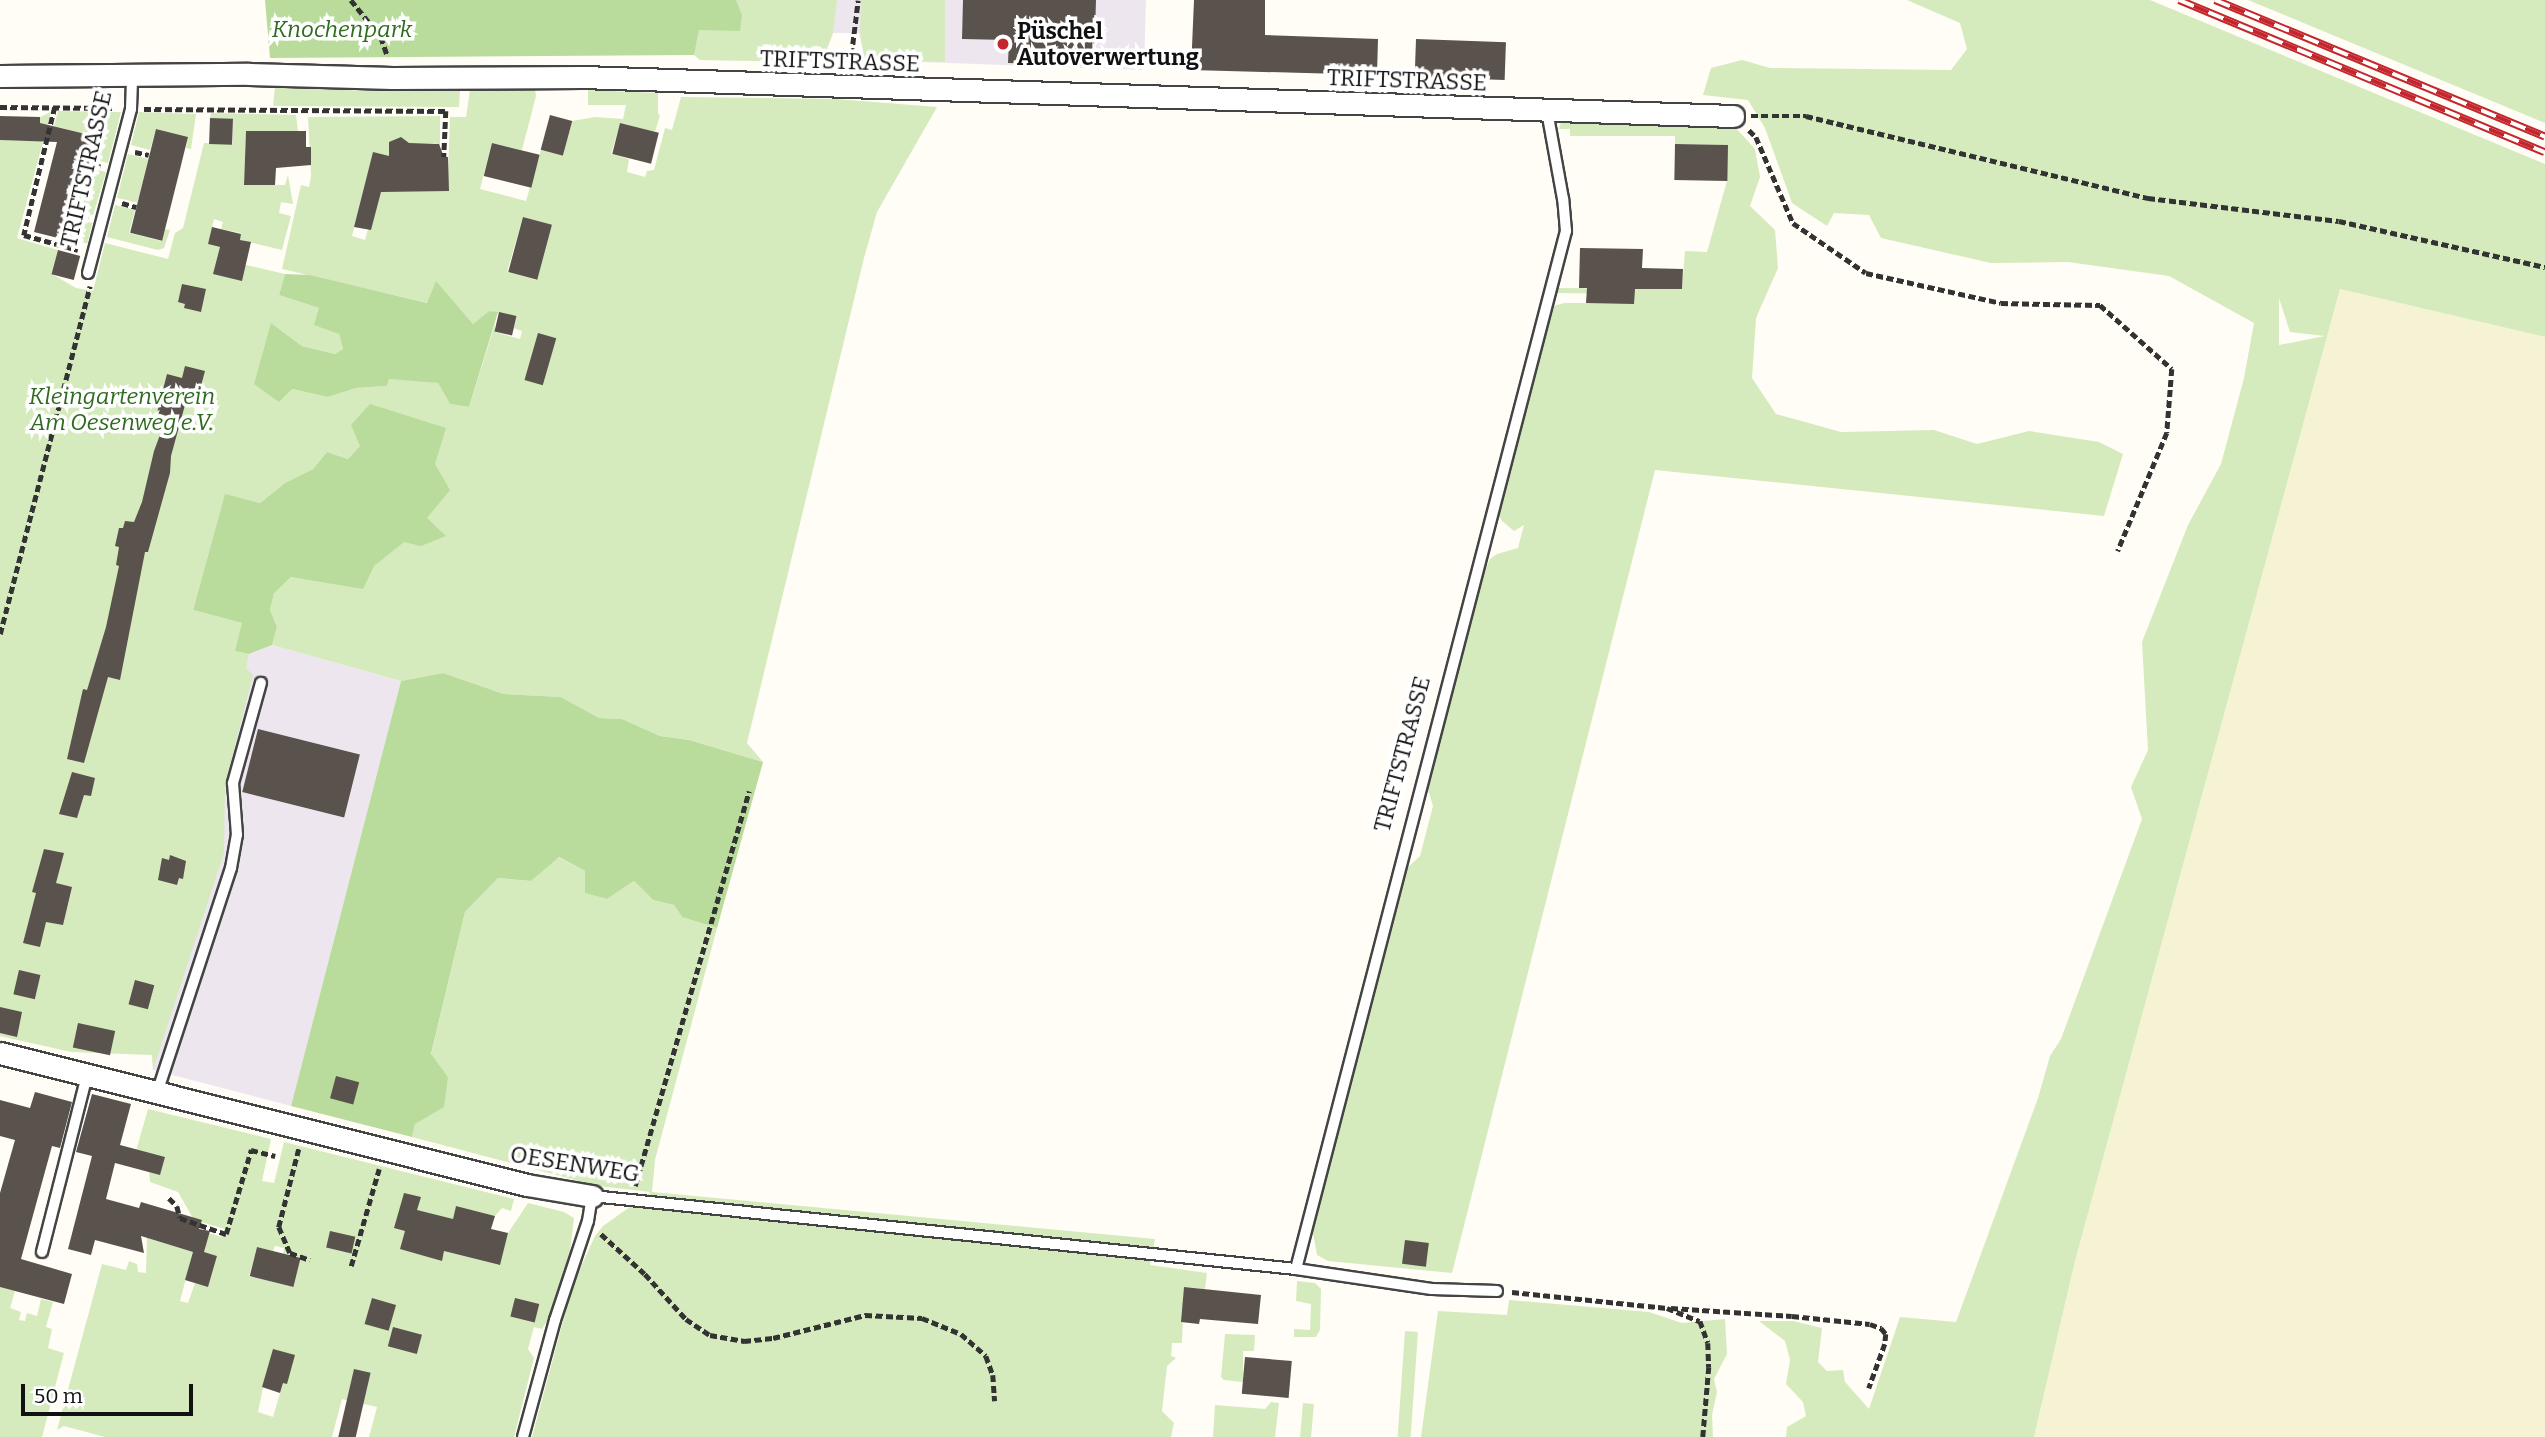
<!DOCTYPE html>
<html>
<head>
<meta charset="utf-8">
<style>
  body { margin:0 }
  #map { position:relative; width:2545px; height:1437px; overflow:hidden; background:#fffdf5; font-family:Bitter,serif }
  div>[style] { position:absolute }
  .industrial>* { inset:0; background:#eee6ef }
  .farmland>* { inset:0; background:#f6f3d4 }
  .green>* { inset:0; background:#d5ebbd; transform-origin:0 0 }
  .forest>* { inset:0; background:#b9dc9c }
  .building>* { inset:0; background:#5a524d; transform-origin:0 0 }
  .path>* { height:4.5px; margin-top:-2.25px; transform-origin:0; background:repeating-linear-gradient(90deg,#333 0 7px,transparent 0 10.5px) }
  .roads { filter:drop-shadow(2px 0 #444) drop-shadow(-2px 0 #444) drop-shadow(0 2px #444) drop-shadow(0 -2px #444) }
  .lane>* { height:10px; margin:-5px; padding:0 5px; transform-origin:5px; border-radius:5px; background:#fff }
  .street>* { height:21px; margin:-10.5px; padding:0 10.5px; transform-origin:10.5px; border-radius:10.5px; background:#fff }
  .rail>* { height:8px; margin-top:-4px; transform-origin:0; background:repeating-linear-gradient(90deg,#fff 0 16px,#c4262e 0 32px); box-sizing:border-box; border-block:2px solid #c4262e }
  .dots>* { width:19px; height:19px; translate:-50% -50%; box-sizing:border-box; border:4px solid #fff; border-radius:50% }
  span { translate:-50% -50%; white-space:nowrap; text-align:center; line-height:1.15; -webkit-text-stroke:7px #fff; paint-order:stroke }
  .park-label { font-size:23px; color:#2f6b1f; font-style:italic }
  .poi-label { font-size:23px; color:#111; font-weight:700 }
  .left { translate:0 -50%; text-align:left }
  .street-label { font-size:23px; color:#111 }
  .scale { position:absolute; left:21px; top:1384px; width:172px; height:32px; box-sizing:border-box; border:4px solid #111; border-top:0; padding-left:9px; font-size:21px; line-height:24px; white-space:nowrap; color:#111; -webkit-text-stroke:5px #fff; paint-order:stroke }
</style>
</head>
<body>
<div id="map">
  <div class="industrial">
    <div style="clip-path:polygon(693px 0,1146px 0,1144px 70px,865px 60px,859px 33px,833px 33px,822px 62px,700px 60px,694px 55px)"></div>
    <div style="clip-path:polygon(272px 645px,401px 681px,291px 1106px,153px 1070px,152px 1055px,249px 654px)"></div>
  </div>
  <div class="farmland">
    <div style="clip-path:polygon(2340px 289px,2545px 337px,2545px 1437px,2034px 1437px,2075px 1261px)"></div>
  </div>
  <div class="green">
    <div style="clip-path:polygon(736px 0,837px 0,833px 33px,822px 62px,700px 60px,694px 55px,699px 30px,742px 15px)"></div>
    <div style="clip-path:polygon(861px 0,945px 0,945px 62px,865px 60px,860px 33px)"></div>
    <div style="clip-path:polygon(evenodd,1907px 0,2150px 0,2545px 164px,2545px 337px,2340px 289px,2075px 1261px,2034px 1437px,1786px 1437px,1787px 1427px,1806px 1416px,1803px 1402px,1786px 1384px,1790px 1360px,1785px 1341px,1759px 1321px,1793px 1321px,1822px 1328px,1818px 1362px,1827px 1371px,1843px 1370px,1845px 1382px,1869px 1409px,1900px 1317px,1956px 1322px,2038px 1098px,2050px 1056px,2061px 1039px,2142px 819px,2131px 787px,2148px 750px,2142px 642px,2188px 525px,2221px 464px,2244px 378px,2254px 323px,2169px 276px,2068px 262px,1991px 263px,1881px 238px,1869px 215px,1834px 213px,1827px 226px,1792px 203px,1765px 128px,1748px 100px,1703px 95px,1711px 68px,1742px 60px,1770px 68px,1951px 70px,1967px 49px,1960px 23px,1907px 0,2279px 298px,2290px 332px,2325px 336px,2279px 345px,2279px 298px)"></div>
    <div style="clip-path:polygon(2248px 0,2545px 0,2545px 123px)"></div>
    <div style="clip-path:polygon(275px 87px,370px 91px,460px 90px,459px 107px,273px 106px)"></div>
    <div style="clip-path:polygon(evenodd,535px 89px,536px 96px,522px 150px,492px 143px,480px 189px,526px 201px,541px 150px,563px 156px,572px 121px,595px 117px,623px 119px,626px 105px,588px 105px,588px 90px,658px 93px,658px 114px,660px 115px,655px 132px,620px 123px,611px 154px,629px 159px,627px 172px,645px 177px,647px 171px,654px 170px,665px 128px,672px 130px,681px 97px,836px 99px,937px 107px,877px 212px,864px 258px,747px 743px,763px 762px,689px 740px,660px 736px,622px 719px,599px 718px,561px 697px,504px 694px,443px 673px,401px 681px,272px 645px,277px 627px,270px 610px,274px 592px,291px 577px,324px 581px,374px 566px,427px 518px,360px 446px,348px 459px,327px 452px,313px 469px,285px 483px,260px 503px,225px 495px,193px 610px,242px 623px,236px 651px,249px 654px,246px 668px,253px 675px,225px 785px,224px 853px,153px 1070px,152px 1055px,71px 1052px,0 1036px,0 140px,40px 141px,40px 117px,51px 112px,17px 238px,58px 250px,52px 274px,76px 288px,93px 291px,105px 243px,168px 259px,175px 233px,183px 228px,204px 143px,233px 144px,233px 119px,210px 118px,211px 113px,296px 115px,298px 131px,246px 131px,244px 185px,285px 185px,288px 175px,293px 204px,281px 202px,279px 213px,291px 216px,282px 250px,240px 240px,241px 233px,221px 229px,223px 222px,214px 219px,208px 244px,222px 248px,221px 259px,285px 274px,279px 295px,319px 308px,339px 334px,343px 349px,335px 354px,302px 346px,271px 323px,292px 389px,328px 397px,356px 388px,387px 386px,389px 379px,413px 380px,438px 383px,450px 404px,469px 407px,495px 324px,495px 332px,520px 339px,522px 331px,514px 328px,517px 316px,489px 311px,473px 324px,436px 282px,428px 303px,282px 269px,301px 185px,309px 187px,311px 176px,308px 117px,440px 116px,440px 148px,436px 143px,407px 144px,399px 138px,391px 143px,448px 174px,450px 117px,466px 117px,470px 90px,535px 89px,370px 165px,378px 167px,381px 189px,371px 229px,368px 229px,365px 240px,352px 236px,370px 165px,535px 89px,523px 217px,552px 225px,536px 280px,507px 272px,523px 217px)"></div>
    <div style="clip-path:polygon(58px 111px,121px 112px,108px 163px,88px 158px,94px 136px,54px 126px)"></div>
    <div style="clip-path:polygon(139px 112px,196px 114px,191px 149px,186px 148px,188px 137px,156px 129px,150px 150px,131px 145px)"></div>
    <div style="clip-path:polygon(1570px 117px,1734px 126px,1755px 149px,1760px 177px,1750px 206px,1775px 230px,1778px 268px,1756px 318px,1752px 378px,1776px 414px,1841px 432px,1934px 430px,1977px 444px,2029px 431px,2099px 442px,2123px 454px,2104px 516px,1655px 470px,1452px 1273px,1328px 1261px,1317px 1255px,1312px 1227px,1405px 870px,1420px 856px,1433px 806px,1427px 786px,1484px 572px,1490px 559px,1497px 554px,1518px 548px,1524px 525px,1514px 531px,1502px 521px,1498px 513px,1552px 306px,1565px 303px,1634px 303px,1634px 294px,1555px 293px,1556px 288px,1682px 289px,1685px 251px,1707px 252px,1727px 181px,1727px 145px,1675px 144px,1675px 136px,1570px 136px,1570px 129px,1559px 129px,1562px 118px)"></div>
    <div style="left:128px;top:154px;width:21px;height:45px;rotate:14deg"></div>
    <div style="left:86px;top:166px;width:21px;height:45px;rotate:17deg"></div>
    <div style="clip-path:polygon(115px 205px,135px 210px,129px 233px,161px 241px,165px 229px,170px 230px,164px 248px,158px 250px,107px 237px)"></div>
    <div style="left:72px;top:218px;width:21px;height:21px;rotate:14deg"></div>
    <div style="clip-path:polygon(558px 857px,585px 871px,586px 893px,607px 899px,634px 881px,653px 900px,674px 905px,682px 917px,717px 928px,655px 1160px,652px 1192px,1155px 1239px,1150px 1265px,1207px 1273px,1205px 1289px,1184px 1287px,1182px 1343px,1172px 1343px,1171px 1356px,1176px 1358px,1167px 1366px,1162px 1411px,1174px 1423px,1171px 1437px,532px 1437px,573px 1284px,595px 1236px,603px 1226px,651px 1192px,598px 1186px,412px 1137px,415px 1124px,448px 1077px,431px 1055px,465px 912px,498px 878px,531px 881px)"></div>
    <div style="clip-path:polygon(evenodd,148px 1109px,271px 1139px,262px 1181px,274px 1183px,284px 1142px,514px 1199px,511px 1211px,502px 1208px,495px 1216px,456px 1206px,453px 1219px,429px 1257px,441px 1261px,444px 1251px,499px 1265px,508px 1233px,528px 1203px,564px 1212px,574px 1218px,570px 1252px,547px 1321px,542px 1329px,534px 1327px,528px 1349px,534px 1358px,514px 1437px,369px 1437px,377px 1407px,342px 1399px,332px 1437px,105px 1437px,64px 1426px,57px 1430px,102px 1264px,126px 1270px,129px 1261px,137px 1264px,138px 1272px,146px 1273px,147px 1238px,193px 1252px,180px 1301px,188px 1303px,195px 1283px,208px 1286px,217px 1256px,204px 1252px,209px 1233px,222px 1237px,225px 1229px,194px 1220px,178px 1192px,150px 1182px,149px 1172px,132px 1165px,148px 1109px,275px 1246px,284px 1248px,283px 1254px,301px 1258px,293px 1287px,249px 1276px,257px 1247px,273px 1251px,275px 1246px,148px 1109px,265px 1378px,283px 1383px,273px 1417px,258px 1412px,265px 1378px)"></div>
    <div style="clip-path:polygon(1297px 1281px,1315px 1283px,1321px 1289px,1320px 1330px,1316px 1337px,1294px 1337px,1294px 1329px,1310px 1330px,1311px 1304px,1296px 1301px)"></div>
    <div style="clip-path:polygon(0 1287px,15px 1291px,10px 1308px,21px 1312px,19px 1320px,25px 1321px,27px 1313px,37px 1316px,41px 1299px,53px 1302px,46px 1327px,52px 1329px,48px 1348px,64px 1353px,42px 1437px,0 1437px)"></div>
    <div style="clip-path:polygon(1509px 1300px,1649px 1312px,1682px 1323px,1725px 1319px,1727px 1354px,1714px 1379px,1717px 1392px,1712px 1415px,1713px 1437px,1421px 1437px,1438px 1311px,1507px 1315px)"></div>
    <div style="left:1405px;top:1331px;width:13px;height:106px;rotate:4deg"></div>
    <div style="clip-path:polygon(1225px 1334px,1255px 1335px,1254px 1351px,1243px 1351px,1243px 1382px,1224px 1380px,1221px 1377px)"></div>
    <div style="clip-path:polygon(1271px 1402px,1279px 1403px,1275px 1437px,1213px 1437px,1215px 1405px,1265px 1409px)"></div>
    <div style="left:1303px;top:1403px;width:11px;height:34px;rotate:5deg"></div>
  </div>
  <div class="forest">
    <div style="clip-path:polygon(265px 0,736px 0,742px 15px,740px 31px,699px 30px,694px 55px,270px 58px)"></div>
    <div style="clip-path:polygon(285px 274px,310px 275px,427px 303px,436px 281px,473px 324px,489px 311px,498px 312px,469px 407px,450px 404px,438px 383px,389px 379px,387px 386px,356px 388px,328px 397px,292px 389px,279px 402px,254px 384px,271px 323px,302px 346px,335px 354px,343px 349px,339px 334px,314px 325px,319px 308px,279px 295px)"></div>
    <div style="clip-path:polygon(370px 404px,446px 428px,435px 464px,450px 490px,427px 518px,446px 536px,421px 546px,404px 542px,374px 566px,363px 589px,291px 577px,274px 593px,270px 610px,277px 627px,272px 645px,249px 654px,235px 651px,242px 623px,193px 610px,225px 494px,260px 503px,285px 483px,313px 469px,327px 452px,348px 459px,360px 446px,351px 425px)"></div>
    <div style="clip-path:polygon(443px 673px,504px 694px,561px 697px,599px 718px,622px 719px,660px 736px,689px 740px,763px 762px,717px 928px,682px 917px,674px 905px,653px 900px,634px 881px,607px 899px,585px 893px,585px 871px,559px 857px,531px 881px,498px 878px,465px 912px,431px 1054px,448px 1077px,444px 1107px,415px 1124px,412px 1137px,291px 1106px,401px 681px)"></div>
  </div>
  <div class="building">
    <div style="clip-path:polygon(963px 0,1096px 0,1094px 66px,1008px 63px,1009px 40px,962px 39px)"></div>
    <div style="clip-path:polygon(1194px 0,1265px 0,1265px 35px,1378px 39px,1377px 75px,1191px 70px)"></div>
    <div style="left:1416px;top:39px;width:90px;height:38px;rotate:2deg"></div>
    <div style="left:550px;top:115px;width:23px;height:36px;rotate:15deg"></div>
    <div style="clip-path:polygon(0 116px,40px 117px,40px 123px,94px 136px,66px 240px,34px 232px,57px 142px,0 140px)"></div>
    <div style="left:210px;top:118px;width:23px;height:26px;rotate:2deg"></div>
    <div style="left:620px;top:123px;width:40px;height:32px;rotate:14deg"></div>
    <div style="left:156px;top:129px;width:33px;height:107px;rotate:14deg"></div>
    <div style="clip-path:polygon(246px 131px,306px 131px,306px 147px,311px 147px,311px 165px,276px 168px,275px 185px,244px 185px)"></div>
    <div style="clip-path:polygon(401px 137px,409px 143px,439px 144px,444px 157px,448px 157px,449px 191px,381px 192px,371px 230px,354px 227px,373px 152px,389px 156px,389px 142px)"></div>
    <div style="left:492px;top:143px;width:49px;height:34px;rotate:14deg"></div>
    <div style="left:1675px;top:144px;width:53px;height:36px;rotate:1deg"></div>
    <div style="left:523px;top:217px;width:30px;height:57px;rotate:15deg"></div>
    <div style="clip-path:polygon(212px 227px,241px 234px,240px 240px,251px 242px,242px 281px,213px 274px,220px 247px,208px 244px)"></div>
    <div style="clip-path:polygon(1580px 248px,1643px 249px,1642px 268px,1683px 269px,1682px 289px,1635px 289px,1634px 304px,1586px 303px,1587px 288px,1579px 288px)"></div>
    <div style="left:58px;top:250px;width:23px;height:25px;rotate:15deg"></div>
    <div style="clip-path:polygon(182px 284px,206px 289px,201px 312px,184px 308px,185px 304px,178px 302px)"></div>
    <div style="left:499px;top:312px;width:18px;height:20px;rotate:13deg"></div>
    <div style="left:538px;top:333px;width:19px;height:49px;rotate:16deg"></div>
    <div style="clip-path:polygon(185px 366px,205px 371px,198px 397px,188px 394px,171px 456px,170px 473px,148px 552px,145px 552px,120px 680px,108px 677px,84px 763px,67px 759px,83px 689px,87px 690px,106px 627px,119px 566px,116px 565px,119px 547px,115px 546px,119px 528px,123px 528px,125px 521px,134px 522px,142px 502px,154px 451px,167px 416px,157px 413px,167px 374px,182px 378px)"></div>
    <div style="left:258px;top:729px;width:105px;height:65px;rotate:14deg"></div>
    <div style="clip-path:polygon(72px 772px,95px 778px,91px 796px,84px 795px,77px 818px,59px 814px)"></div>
    <div style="clip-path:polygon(44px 849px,64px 853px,56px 883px,72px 887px,63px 925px,46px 922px,40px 947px,23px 943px,36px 893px,32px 892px)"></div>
    <div style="clip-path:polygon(170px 855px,186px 861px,183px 879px,179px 878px,177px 885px,158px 880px,162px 858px,169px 860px)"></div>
    <div style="left:19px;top:970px;width:22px;height:25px;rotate:13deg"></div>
    <div style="left:135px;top:980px;width:20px;height:25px;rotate:15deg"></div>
    <div style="clip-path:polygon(0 1007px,22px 1012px,17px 1037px,0 1033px)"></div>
    <div style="left:78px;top:1023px;width:38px;height:25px;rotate:12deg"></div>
    <div style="left:336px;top:1076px;width:24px;height:23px;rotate:15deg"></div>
    <div style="clip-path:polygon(35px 1092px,72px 1102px,60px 1148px,52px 1146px,21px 1259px,72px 1274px,64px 1304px,0 1287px,0 1193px,15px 1140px,0 1136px,0 1100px,30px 1108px)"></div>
    <div style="clip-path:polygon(92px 1094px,131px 1104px,120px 1145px,165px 1157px,160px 1175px,115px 1163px,106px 1199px,139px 1208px,141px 1202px,202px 1220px,199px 1229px,210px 1231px,204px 1252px,217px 1256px,208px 1287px,185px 1280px,193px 1252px,141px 1236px,144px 1253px,95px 1240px,91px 1255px,68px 1249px,92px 1156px,76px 1152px)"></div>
    <div style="clip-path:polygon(404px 1193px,421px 1197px,417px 1210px,453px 1219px,456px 1206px,495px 1216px,491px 1229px,508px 1233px,500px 1265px,444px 1251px,442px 1261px,400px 1249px,405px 1231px,394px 1228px)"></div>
    <div style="left:330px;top:1231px;width:26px;height:17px;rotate:13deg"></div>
    <div style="left:1405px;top:1240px;width:24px;height:24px;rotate:7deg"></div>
    <div style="left:257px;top:1247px;width:45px;height:30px;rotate:14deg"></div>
    <div style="clip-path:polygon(1184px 1287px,1261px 1295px,1258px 1324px,1200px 1319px,1199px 1324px,1181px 1322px)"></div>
    <div style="left:372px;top:1298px;width:25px;height:27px;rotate:16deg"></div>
    <div style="left:515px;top:1298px;width:25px;height:19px;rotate:14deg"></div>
    <div style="left:393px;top:1327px;width:30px;height:20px;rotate:15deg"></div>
    <div style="clip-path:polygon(273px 1349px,295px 1355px,287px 1384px,283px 1383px,280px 1393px,262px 1387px)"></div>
    <div style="left:1245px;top:1357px;width:47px;height:37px;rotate:5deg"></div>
    <div style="left:354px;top:1369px;width:17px;height:70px;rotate:13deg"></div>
  </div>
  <div class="path">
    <div style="left:351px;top:0;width:48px;rotate:51deg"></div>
    <div style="left:381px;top:37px;width:21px;rotate:71deg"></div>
    <div style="left:850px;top:65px;width:65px;rotate:-83deg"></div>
    <div style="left:0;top:107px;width:115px;rotate:0.5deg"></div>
    <div style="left:55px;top:107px;width:132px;rotate:103.6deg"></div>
    <div style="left:24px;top:235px;width:56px;rotate:15.5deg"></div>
    <div style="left:144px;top:109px;width:302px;rotate:0.4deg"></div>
    <div style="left:446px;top:111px;width:46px;rotate:92.5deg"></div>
    <div style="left:1751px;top:116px;width:55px"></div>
    <div style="left:1806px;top:116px;width:352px;rotate:13.5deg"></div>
    <div style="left:2148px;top:198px;width:192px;rotate:6.9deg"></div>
    <div style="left:2339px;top:221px;width:211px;rotate:12.6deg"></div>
    <div style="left:1749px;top:130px;width:10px;rotate:45deg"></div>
    <div style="left:1756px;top:137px;width:94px;rotate:66.7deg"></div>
    <div style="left:1793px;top:223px;width:88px;rotate:34.4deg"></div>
    <div style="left:1866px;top:273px;width:138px;rotate:12.5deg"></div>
    <div style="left:2001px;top:303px;width:99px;rotate:1.2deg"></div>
    <div style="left:2100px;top:305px;width:96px;rotate:41.6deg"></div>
    <div style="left:2172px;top:369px;width:64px;rotate:94.5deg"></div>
    <div style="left:2167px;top:433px;width:128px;rotate:112.6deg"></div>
    <div style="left:135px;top:152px;width:14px;rotate:12deg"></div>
    <div style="left:87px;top:163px;width:14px;rotate:12deg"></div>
    <div style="left:122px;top:203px;width:15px;rotate:16deg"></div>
    <div style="left:73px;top:214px;width:16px;rotate:15deg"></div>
    <div style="left:0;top:634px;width:359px;rotate:-75.5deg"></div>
    <div style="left:299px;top:1149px;width:81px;rotate:104.4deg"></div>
    <div style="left:279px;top:1227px;width:28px;rotate:67deg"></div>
    <div style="left:290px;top:1253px;width:21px;rotate:19deg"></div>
    <div style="left:635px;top:1186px;width:411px;rotate:-73.9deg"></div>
    <div style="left:169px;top:1198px;width:11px;rotate:45deg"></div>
    <div style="left:177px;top:1206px;width:12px;rotate:76deg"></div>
    <div style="left:180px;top:1218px;width:49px;rotate:19.2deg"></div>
    <div style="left:226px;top:1234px;width:88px;rotate:-73.4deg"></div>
    <div style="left:251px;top:1150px;width:25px;rotate:14deg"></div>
    <div style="left:601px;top:1234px;width:59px;rotate:42.3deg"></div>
    <div style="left:645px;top:1274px;width:61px;rotate:47.7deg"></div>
    <div style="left:686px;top:1319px;width:29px;rotate:34deg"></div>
    <div style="left:710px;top:1335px;width:35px;rotate:10deg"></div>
    <div style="left:744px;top:1341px;width:29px;rotate:-6deg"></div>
    <div style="left:773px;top:1338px;width:95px;rotate:-14deg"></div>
    <div style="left:865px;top:1315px;width:57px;rotate:3deg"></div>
    <div style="left:922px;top:1318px;width:42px;rotate:22.3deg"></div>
    <div style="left:961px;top:1334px;width:33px;rotate:41deg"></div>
    <div style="left:986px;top:1356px;width:20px;rotate:70deg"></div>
    <div style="left:993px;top:1375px;width:26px;rotate:86deg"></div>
    <div style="left:351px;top:1266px;width:101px;rotate:-73.9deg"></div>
    <div style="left:1512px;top:1292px;width:156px;rotate:5.9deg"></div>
    <div style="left:1667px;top:1308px;width:35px;rotate:22deg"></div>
    <div style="left:1700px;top:1321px;width:23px;rotate:70deg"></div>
    <div style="left:1708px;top:1343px;width:24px;rotate:88deg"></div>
    <div style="left:1709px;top:1367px;width:70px;rotate:94.9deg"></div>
    <div style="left:1671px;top:1308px;width:121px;rotate:3.8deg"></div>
    <div style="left:1792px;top:1316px;width:78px;rotate:5.9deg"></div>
    <div style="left:1870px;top:1324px;width:12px;rotate:20deg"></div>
    <div style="left:1881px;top:1328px;width:8px;rotate:50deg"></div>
    <div style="left:1886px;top:1334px;width:10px;rotate:96deg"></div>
    <div style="left:1885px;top:1344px;width:47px;rotate:110deg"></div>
  </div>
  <div class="roads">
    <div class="lane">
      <div style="left:88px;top:273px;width:170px;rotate:-75.3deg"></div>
      <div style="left:131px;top:109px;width:33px;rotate:-88deg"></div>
      <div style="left:157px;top:1093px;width:237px;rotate:-71.8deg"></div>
      <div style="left:231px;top:868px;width:34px;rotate:-80deg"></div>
      <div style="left:237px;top:835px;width:52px;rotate:-94.4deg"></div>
      <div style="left:233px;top:783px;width:104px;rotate:-74.4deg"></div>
      <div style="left:42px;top:1252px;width:183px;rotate:-75.7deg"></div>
      <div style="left:1296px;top:1269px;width:137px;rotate:8.4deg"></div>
      <div style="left:1432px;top:1289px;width:65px;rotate:1.8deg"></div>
      <div style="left:523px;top:1437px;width:121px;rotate:-74.7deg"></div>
      <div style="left:555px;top:1320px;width:104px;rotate:-71.6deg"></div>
      <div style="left:588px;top:1221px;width:25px;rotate:-81deg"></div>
      <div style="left:592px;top:1196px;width:708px;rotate:5.92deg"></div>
      <div style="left:1296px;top:1269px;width:1073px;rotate:-75.42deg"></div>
      <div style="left:1566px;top:231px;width:32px;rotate:-95deg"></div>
      <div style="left:1563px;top:199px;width:89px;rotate:-100.3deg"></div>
    </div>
    <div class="street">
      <div style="left:0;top:76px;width:249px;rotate:-0.5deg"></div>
      <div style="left:249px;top:74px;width:143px;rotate:1.6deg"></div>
      <div style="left:392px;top:78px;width:190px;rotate:-0.3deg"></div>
      <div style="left:582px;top:77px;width:1152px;rotate:1.94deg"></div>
      <div style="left:0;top:1053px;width:543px;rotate:14.06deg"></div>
      <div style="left:527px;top:1185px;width:66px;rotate:9.6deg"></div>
    </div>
  </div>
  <div class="rail">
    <div style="left:2179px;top:0;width:396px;rotate:22.6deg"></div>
    <div style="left:2215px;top:0;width:357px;rotate:22.5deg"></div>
  </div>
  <div class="dots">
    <div style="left:1003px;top:44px;background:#c4262e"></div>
  </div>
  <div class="park-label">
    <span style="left:342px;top:29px">Knochenpark</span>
    <span style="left:122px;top:409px">Kleingartenverein<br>Am Oesenweg e.V.</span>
  </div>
  <div class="poi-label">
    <span class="left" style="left:1017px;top:44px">Püschel<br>Autoverwertung</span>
  </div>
  <div class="street-label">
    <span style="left:840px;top:61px;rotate:2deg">TRIFTSTRASSE</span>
    <span style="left:1407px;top:80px;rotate:2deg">TRIFTSTRASSE</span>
    <span style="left:86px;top:169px;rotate:-77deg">TRIFTSTRASSE</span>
    <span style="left:1402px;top:754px;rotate:-75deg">TRIFTSTRASSE</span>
    <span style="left:575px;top:1164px;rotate:9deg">OESENWEG</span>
  </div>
  <div class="scale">50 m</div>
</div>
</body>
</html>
